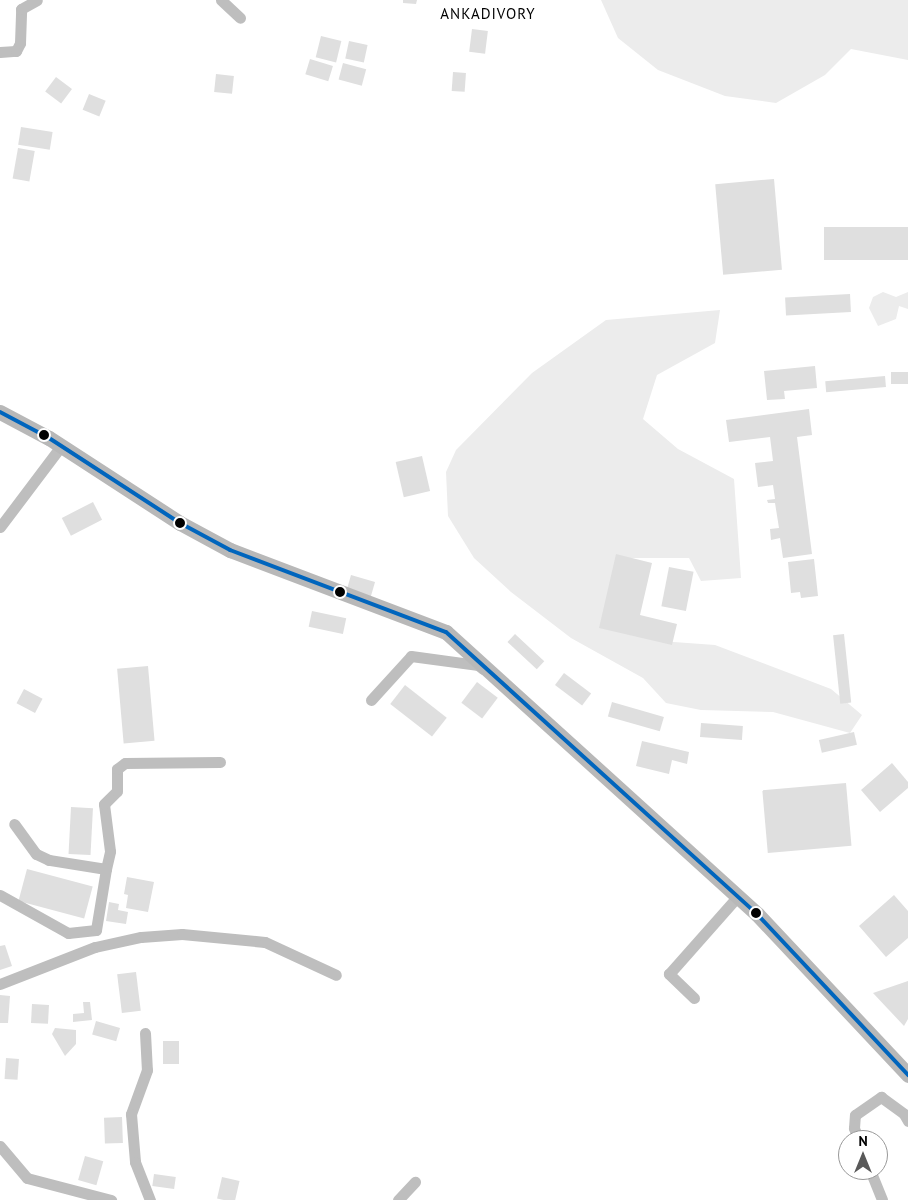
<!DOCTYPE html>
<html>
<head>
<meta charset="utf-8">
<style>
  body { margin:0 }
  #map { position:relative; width:908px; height:1200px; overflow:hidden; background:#fff; font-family:"PT Sans",sans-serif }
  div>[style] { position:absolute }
  .green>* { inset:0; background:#ececec }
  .building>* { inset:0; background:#dfdfdf; transform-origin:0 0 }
  .minor>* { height:11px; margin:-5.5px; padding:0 5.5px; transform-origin:5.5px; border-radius:5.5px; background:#bebebe }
  .secondary>* { height:15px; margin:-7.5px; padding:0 7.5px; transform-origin:7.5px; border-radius:7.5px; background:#b8b8b8 }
  .bus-1>* { height:4px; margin:-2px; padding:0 2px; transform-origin:2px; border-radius:2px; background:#0065bd }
  .dots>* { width:14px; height:14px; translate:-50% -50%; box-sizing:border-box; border:2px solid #fff; border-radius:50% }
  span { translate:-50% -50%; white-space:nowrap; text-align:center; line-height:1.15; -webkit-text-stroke:4px #fff; paint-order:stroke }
  .neighbourhood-label { font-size:15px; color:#000; letter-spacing:1px }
  .north { position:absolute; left:838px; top:1130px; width:50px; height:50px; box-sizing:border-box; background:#fff; border:1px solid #999; border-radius:50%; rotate:0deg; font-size:14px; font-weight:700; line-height:20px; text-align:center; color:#000 }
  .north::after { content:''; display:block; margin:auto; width:18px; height:22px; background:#595959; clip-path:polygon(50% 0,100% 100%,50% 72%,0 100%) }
</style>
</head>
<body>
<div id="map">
  <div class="green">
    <div style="clip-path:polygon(601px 0,908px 0,908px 60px,851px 49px,825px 75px,776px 103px,725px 96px,658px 70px,618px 38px)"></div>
    <div style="clip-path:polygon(883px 292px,896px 297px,908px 292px,908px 309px,899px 306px,896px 319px,878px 326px,869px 308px,873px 297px)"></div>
    <div style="clip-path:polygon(720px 310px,715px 343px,657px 375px,643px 419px,678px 449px,734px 479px,741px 578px,701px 581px,689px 558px,632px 558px,615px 585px,660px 641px,715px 645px,831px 689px,862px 715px,850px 733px,773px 712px,701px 710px,666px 703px,643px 678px,571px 638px,511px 592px,474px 558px,448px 516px,446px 472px,456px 450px,532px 373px,606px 320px)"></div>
  </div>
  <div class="building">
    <div style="clip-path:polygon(403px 0,417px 0,416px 4px,403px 3px)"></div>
    <div style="left:472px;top:29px;width:16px;height:23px;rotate:7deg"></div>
    <div style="left:321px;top:36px;width:21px;height:22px;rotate:14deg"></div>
    <div style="left:349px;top:41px;width:19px;height:18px;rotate:12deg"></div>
    <div style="left:310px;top:59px;width:24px;height:16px;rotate:17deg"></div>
    <div style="left:343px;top:63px;width:24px;height:17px;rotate:15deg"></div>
    <div style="left:453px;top:72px;width:13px;height:19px;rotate:4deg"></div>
    <div style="left:216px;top:74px;width:18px;height:18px;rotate:6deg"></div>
    <div style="left:56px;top:77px;width:20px;height:18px;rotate:37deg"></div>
    <div style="left:89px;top:94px;width:18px;height:17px;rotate:22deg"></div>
    <div style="left:21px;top:127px;width:32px;height:18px;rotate:9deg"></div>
    <div style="left:18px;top:148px;width:17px;height:31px;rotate:10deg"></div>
    <div style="left:774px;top:179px;width:91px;height:59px;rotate:85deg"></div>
    <div style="left:908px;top:227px;width:33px;height:84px;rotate:90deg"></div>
    <div style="left:850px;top:294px;width:18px;height:65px;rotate:87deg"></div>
    <div style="clip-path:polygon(815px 366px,817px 388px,784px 391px,785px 399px,767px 400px,764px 371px)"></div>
    <div style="left:908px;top:372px;width:12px;height:17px;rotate:90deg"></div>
    <div style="left:885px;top:376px;width:11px;height:60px;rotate:85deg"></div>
    <div style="clip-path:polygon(809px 409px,812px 435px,797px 437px,812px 554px,783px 558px,780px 538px,771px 540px,770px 529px,779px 528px,775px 503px,768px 503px,767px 500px,775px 499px,773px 485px,758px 487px,755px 463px,773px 461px,770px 437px,729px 442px,726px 420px)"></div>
    <div style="left:422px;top:456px;width:36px;height:27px;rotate:77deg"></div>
    <div style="left:93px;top:502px;width:20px;height:35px;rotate:63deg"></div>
    <div style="clip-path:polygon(616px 554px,652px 563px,640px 615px,677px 624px,672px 645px,599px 628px)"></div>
    <div style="clip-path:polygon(814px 559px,818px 596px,801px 598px,800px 592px,791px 593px,788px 562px)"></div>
    <div style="left:669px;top:567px;width:25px;height:40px;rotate:11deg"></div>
    <div style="left:351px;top:575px;width:25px;height:15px;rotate:16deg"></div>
    <div style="left:312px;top:611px;width:35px;height:16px;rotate:12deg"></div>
    <div style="left:515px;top:634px;width:40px;height:11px;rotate:43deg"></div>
    <div style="left:844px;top:634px;width:69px;height:11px;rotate:84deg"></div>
    <div style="left:148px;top:666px;width:75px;height:31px;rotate:85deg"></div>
    <div style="left:564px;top:673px;width:34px;height:15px;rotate:37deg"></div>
    <div style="left:477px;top:682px;width:26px;height:26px;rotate:37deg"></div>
    <div style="left:405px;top:685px;width:53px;height:24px;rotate:38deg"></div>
    <div style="left:24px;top:689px;width:21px;height:16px;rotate:28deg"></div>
    <div style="left:612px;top:702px;width:54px;height:15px;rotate:16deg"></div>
    <div style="left:701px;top:723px;width:42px;height:14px;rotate:4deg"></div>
    <div style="left:854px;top:732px;width:13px;height:36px;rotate:77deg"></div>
    <div style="clip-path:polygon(642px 741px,689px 752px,687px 764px,672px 760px,669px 774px,636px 766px)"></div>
    <div style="clip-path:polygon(892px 763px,908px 782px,908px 788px,880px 812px,861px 790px)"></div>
    <div style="left:846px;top:783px;width:63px;height:84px;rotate:85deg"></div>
    <div style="left:71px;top:807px;width:22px;height:47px;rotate:3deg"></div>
    <div style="left:27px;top:869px;width:68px;height:33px;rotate:15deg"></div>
    <div style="clip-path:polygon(127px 877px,154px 882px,148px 912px,126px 908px,128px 895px,124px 894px)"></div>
    <div style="clip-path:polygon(894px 895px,908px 911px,908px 938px,886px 957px,859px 926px)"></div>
    <div style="clip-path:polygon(109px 902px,119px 904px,118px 910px,128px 912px,126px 924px,106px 921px)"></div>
    <div style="clip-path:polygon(5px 945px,12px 966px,0 970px,0 946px)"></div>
    <div style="left:136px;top:972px;width:39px;height:19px;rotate:83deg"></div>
    <div style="clip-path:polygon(908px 981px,908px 1019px,904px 1026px,873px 993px)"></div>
    <div style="clip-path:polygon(0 995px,10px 996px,8px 1023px,0 1023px)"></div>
    <div style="clip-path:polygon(83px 1002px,90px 1002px,92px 1020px,73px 1022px,73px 1014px,84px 1013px)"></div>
    <div style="left:32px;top:1004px;width:17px;height:19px;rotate:3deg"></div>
    <div style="left:96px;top:1021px;width:25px;height:14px;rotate:16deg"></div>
    <div style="clip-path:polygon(55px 1028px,76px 1030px,76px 1044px,65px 1056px,52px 1034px)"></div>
    <div style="left:179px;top:1041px;width:23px;height:16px;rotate:90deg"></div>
    <div style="left:6px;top:1058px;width:13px;height:21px;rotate:4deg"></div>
    <div style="left:122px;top:1117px;width:26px;height:18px;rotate:88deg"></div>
    <div style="left:85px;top:1156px;width:19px;height:25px;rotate:16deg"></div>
    <div style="left:154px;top:1174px;width:22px;height:12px;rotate:8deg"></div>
    <div style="left:222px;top:1177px;width:18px;height:22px;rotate:13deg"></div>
  </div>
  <div class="minor">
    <div style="left:221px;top:0;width:26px;rotate:43deg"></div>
    <div style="left:0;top:52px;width:16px;rotate:-4deg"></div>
    <div style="left:16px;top:51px;width:9px;rotate:-63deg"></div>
    <div style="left:20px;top:43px;width:34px;rotate:-88deg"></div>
    <div style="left:21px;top:9px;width:18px;rotate:-29deg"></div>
    <div style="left:0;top:527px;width:101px;rotate:-53deg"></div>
    <div style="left:371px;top:700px;width:59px;rotate:-47.7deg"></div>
    <div style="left:411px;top:656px;width:68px;rotate:7.7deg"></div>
    <div style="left:478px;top:665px;width:6px;rotate:39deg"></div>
    <div style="left:106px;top:869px;width:18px;rotate:-77deg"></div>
    <div style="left:110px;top:851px;width:47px;rotate:-97.3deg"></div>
    <div style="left:104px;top:804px;width:18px;rotate:-45deg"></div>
    <div style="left:117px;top:791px;width:22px;rotate:-90deg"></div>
    <div style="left:117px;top:769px;width:10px;rotate:-37deg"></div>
    <div style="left:125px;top:763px;width:95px;rotate:-0.6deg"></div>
    <div style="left:0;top:895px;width:78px;rotate:29.2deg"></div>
    <div style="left:68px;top:933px;width:28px;rotate:-6deg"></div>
    <div style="left:96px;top:930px;width:62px;rotate:-80.7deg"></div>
    <div style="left:106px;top:869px;width:58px;rotate:-171deg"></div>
    <div style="left:49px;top:860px;width:14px;rotate:-155deg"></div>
    <div style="left:36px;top:854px;width:37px;rotate:-126deg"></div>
    <div style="left:0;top:984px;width:102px;rotate:-21.3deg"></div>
    <div style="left:95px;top:947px;width:47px;rotate:-12.3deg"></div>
    <div style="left:141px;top:937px;width:41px;rotate:-4.2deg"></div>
    <div style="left:182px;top:934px;width:83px;rotate:5.5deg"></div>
    <div style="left:265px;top:942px;width:78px;rotate:24.9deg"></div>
    <div style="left:694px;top:998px;width:35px;rotate:-136deg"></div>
    <div style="left:669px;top:974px;width:104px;rotate:-48.5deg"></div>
    <div style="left:145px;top:1033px;width:37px;rotate:87deg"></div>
    <div style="left:147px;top:1070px;width:47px;rotate:110deg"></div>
    <div style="left:131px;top:1114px;width:48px;rotate:85.2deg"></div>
    <div style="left:135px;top:1162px;width:41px;rotate:68.5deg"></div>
    <div style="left:859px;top:1140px;width:13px;rotate:-113deg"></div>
    <div style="left:854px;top:1128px;width:13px;rotate:-86deg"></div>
    <div style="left:855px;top:1115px;width:32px;rotate:-35deg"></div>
    <div style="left:881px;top:1097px;width:29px;rotate:36deg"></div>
    <div style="left:904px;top:1114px;width:8px;rotate:60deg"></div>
    <div style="left:0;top:1146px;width:42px;rotate:49.8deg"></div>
    <div style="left:27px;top:1178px;width:87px;rotate:14.7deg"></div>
    <div style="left:870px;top:1170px;width:32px;rotate:68deg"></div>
    <div style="left:398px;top:1200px;width:25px;rotate:-47deg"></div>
  </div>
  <div class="secondary">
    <div style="left:0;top:412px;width:55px;rotate:28deg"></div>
    <div style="left:49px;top:438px;width:156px;rotate:33deg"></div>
    <div style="left:180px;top:523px;width:57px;rotate:28.4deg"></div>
    <div style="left:230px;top:550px;width:231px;rotate:20.8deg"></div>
    <div style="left:446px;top:632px;width:420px;rotate:42.2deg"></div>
    <div style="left:757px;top:914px;width:221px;rotate:46.8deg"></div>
  </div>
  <div class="bus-1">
    <div style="left:0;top:412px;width:55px;rotate:28deg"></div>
    <div style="left:49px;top:438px;width:156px;rotate:33deg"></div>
    <div style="left:180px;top:523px;width:57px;rotate:28.4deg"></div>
    <div style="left:230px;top:550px;width:231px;rotate:20.8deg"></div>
    <div style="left:446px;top:632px;width:420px;rotate:42.2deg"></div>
    <div style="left:757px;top:914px;width:221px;rotate:46.8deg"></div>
  </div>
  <div class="dots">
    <div style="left:44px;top:435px;background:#000"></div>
    <div style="left:180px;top:523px;background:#000"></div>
    <div style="left:340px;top:592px;background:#000"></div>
    <div style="left:756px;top:913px;background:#000"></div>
  </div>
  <div class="neighbourhood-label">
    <span style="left:488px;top:14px">ANKADIVORY</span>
  </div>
  <div class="north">N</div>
</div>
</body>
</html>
